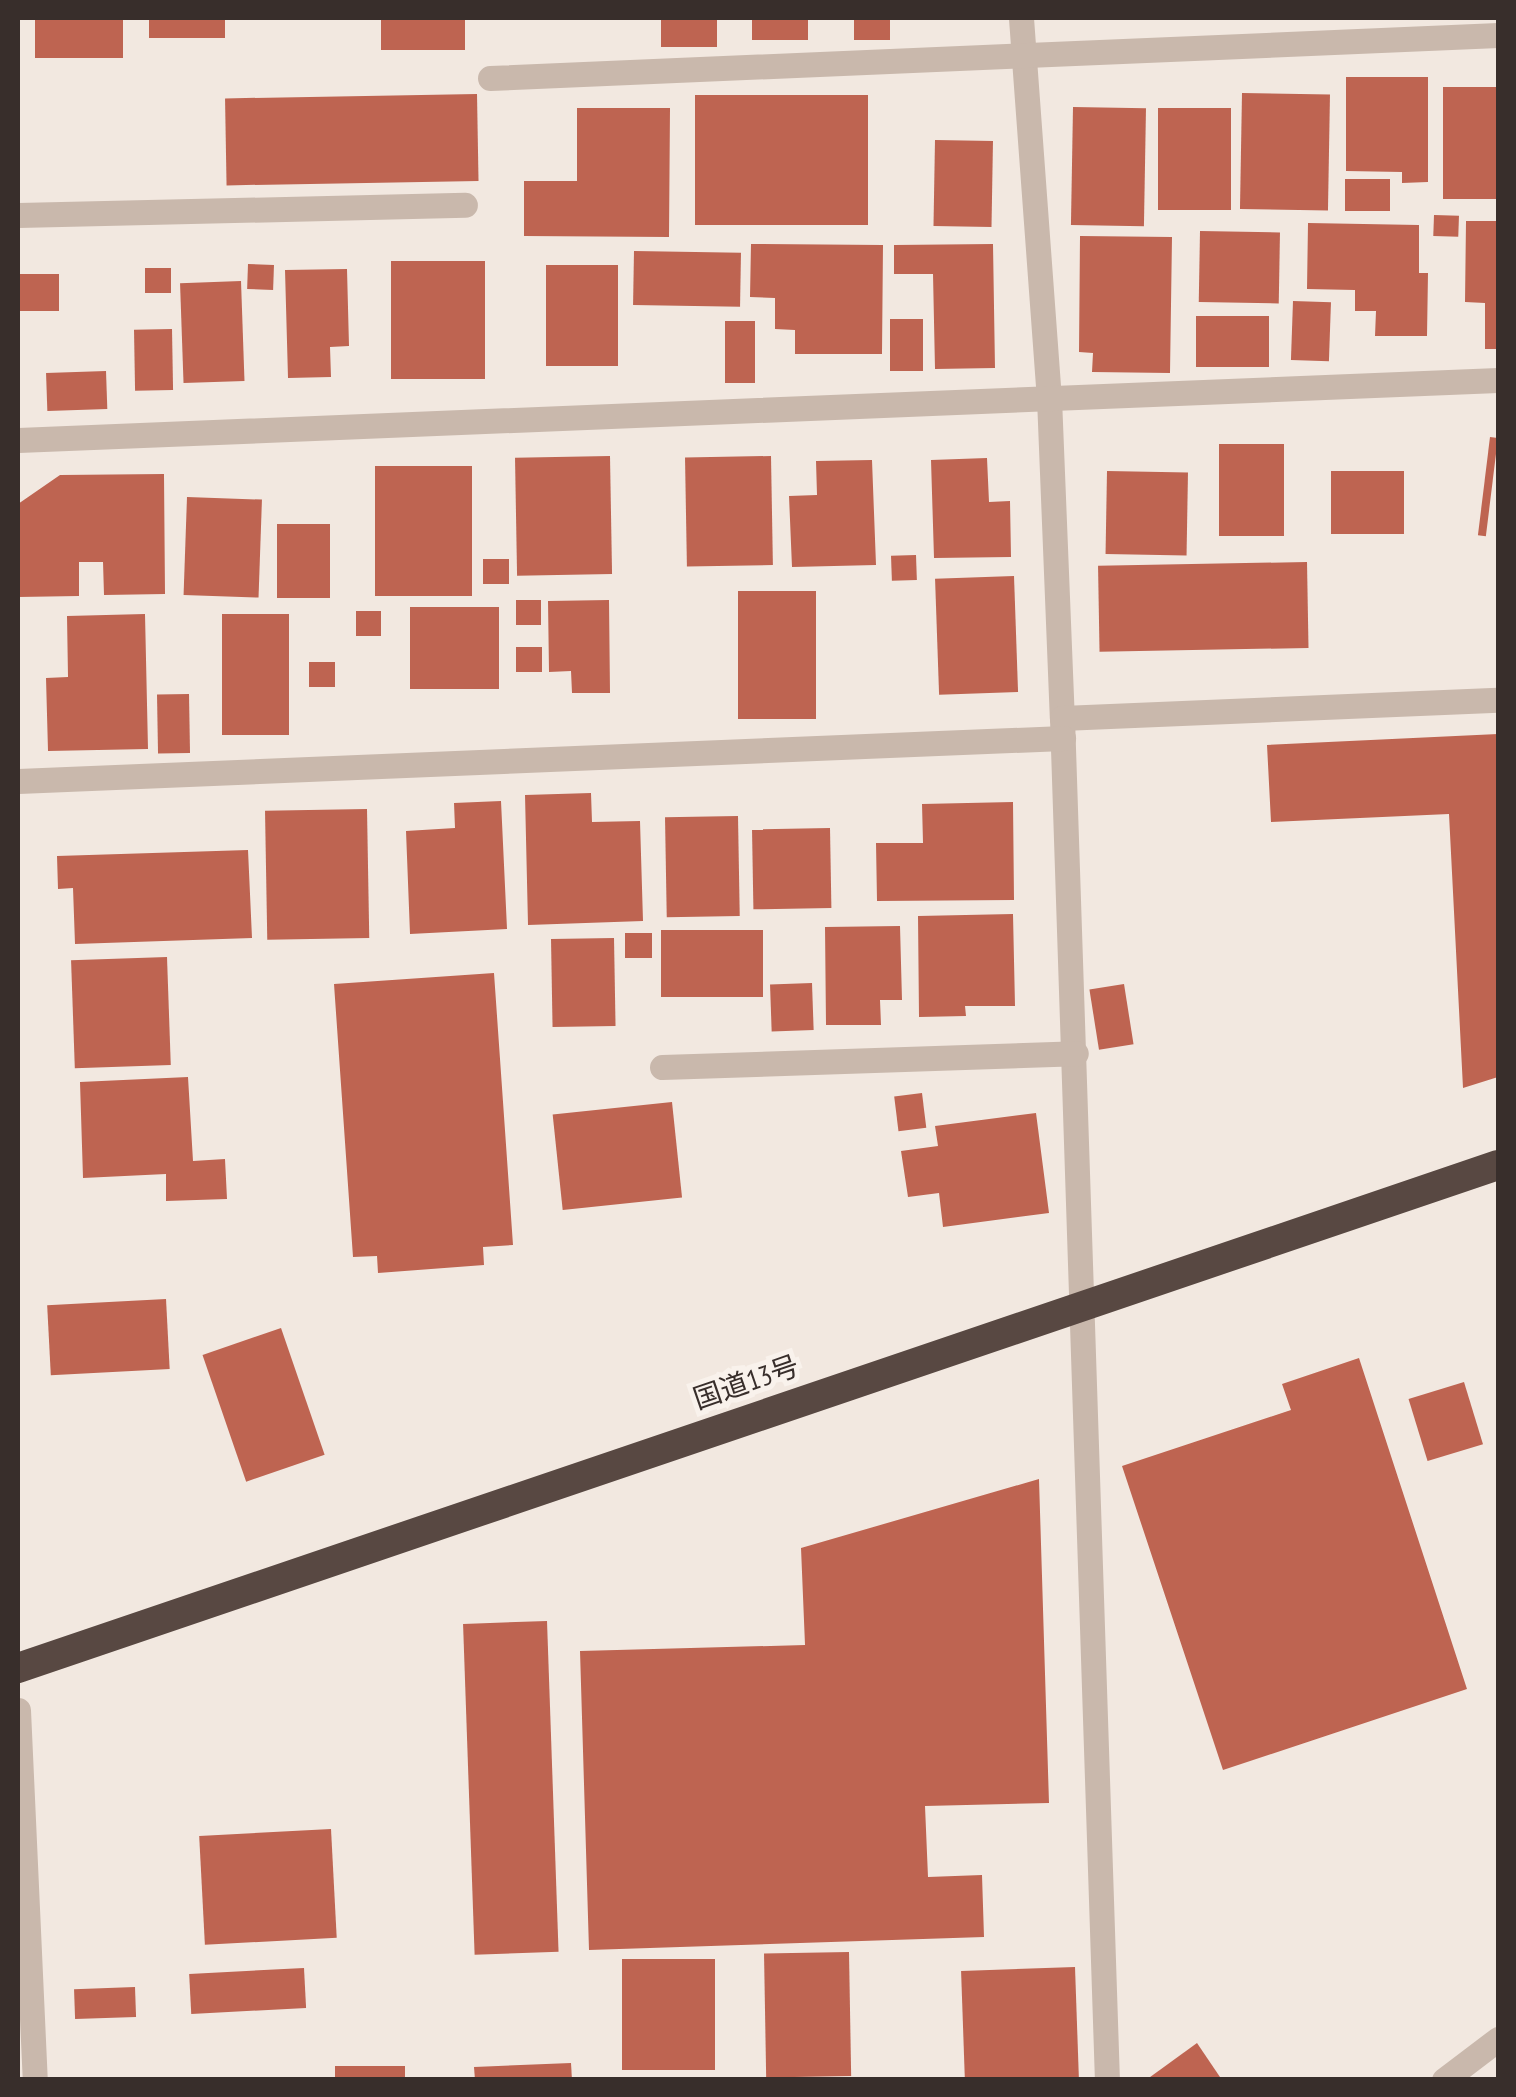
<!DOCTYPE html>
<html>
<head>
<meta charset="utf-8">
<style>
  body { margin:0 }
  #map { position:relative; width:1516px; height:2097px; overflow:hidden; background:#f2e8e0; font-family:"PT Sans Narrow","Noto Sans JP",sans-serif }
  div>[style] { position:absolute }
  .building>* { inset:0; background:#be6451; transform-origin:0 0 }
  .street>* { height:25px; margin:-12.5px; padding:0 12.5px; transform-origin:12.5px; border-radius:12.5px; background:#c9b8ac }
  .highway>* { height:30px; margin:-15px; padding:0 15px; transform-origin:15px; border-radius:15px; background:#584842 }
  span { translate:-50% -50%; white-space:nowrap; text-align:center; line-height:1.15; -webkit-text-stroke:10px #f9f2ec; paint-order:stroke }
  .street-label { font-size:28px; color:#382e2b }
  .frame { position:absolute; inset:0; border:20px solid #382e2b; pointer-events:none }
</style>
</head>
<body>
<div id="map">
  <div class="building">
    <div style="left:35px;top:18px;width:88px;height:40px"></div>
    <div style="left:149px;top:18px;width:76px;height:20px"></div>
    <div style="left:381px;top:18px;width:84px;height:32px"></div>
    <div style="left:661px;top:18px;width:56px;height:29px"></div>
    <div style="left:752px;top:18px;width:56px;height:22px"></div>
    <div style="left:854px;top:18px;width:36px;height:22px"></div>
    <div style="clip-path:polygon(1346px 77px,1428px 77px,1428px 182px,1402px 183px,1402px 172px,1346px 171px)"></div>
    <div style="left:1443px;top:87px;width:55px;height:112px"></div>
    <div style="left:1242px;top:93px;width:88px;height:116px;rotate:1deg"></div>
    <div style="left:477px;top:94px;width:87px;height:252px;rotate:89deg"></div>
    <div style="left:868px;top:95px;width:130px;height:173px;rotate:90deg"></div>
    <div style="left:1073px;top:107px;width:73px;height:118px;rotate:1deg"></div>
    <div style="clip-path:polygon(577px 108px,670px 108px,669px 237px,524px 236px,524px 181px,577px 181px)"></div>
    <div style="left:1158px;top:108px;width:73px;height:102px"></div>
    <div style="left:935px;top:140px;width:58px;height:86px;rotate:1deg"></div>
    <div style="left:1345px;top:179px;width:45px;height:32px"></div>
    <div style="left:1434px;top:215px;width:25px;height:21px;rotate:2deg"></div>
    <div style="clip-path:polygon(1466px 221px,1498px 221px,1498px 349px,1485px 349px,1485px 303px,1465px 302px)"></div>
    <div style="clip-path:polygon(1308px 223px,1419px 225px,1419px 273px,1428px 273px,1427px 336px,1375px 336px,1376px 311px,1355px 311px,1355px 290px,1307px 289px)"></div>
    <div style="left:1200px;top:231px;width:80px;height:71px;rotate:1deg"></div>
    <div style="clip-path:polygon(1080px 236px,1172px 237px,1170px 373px,1092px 372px,1093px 353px,1079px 352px)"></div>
    <div style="clip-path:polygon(751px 244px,883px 245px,882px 354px,795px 354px,795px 330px,775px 329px,775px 298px,750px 297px)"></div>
    <div style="clip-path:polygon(993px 244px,995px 368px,935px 369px,933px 274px,894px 274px,894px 245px)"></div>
    <div style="left:634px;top:251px;width:107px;height:54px;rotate:1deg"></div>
    <div style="left:485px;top:261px;width:118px;height:94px;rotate:90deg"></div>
    <div style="left:248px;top:264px;width:26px;height:25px;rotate:2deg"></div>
    <div style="left:546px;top:265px;width:72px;height:101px"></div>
    <div style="left:171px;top:268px;width:25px;height:26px;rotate:90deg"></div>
    <div style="clip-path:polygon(347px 269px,349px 346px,330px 347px,331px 377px,288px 378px,285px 270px)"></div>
    <div style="left:59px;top:274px;width:37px;height:41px;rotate:90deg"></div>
    <div style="left:241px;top:281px;width:100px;height:61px;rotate:88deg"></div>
    <div style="left:1293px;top:301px;width:38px;height:59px;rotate:2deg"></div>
    <div style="left:1196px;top:316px;width:73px;height:51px"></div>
    <div style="left:890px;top:319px;width:33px;height:52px"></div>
    <div style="left:725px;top:321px;width:30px;height:62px"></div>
    <div style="left:172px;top:329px;width:61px;height:38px;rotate:89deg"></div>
    <div style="left:106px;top:371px;width:38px;height:60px;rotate:88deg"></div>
    <div style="left:1490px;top:437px;width:8px;height:99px;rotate:7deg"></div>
    <div style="left:1219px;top:444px;width:65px;height:92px"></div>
    <div style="left:610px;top:456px;width:118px;height:95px;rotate:89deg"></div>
    <div style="left:771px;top:456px;width:109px;height:86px;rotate:89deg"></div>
    <div style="clip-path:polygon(987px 458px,989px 502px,1010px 501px,1011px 557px,934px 558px,931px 460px)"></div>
    <div style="clip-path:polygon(872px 460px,876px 565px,792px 567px,789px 496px,817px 495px,816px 461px)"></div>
    <div style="left:375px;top:466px;width:97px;height:130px"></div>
    <div style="left:1107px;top:471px;width:81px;height:83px;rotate:1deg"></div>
    <div style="left:1331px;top:471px;width:73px;height:63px"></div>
    <div style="clip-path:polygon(164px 474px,165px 594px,104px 595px,103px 562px,79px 562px,79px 596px,18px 597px,18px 504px,60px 475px)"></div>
    <div style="left:187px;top:497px;width:75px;height:98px;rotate:2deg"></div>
    <div style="left:277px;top:524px;width:53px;height:74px"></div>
    <div style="left:916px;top:555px;width:25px;height:25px;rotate:88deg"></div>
    <div style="left:483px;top:559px;width:26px;height:25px"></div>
    <div style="left:1307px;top:562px;width:86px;height:209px;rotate:89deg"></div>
    <div style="left:1014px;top:576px;width:116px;height:79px;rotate:88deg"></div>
    <div style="left:738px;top:591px;width:78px;height:128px"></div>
    <div style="left:516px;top:600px;width:25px;height:25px"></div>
    <div style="clip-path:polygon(609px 600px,610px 693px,572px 693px,571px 671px,549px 672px,548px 601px)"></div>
    <div style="left:499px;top:607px;width:82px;height:89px;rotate:90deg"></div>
    <div style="left:356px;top:611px;width:25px;height:25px"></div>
    <div style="clip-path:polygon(145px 614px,148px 749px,48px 751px,46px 678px,68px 677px,67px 616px)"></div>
    <div style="left:222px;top:614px;width:67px;height:121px"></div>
    <div style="left:542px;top:647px;width:25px;height:26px;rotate:90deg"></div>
    <div style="left:309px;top:662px;width:26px;height:25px"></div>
    <div style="left:189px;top:694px;width:59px;height:32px;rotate:89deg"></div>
    <div style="clip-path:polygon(1498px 734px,1498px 1077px,1463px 1088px,1449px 814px,1271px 822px,1267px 745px)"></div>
    <div style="clip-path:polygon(591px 793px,592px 822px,640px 821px,643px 921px,528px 925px,525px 795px)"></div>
    <div style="clip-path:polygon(501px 801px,507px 929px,410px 934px,406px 831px,455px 828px,454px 803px)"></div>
    <div style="clip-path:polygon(1013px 802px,1014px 900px,877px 901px,876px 843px,923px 843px,922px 804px)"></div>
    <div style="left:367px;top:809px;width:129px;height:102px;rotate:89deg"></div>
    <div style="left:738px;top:816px;width:100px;height:73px;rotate:89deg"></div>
    <div style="left:830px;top:828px;width:80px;height:78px;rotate:89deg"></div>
    <div style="clip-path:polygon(248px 850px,252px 938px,75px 944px,73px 888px,58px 889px,57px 856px)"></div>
    <div style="clip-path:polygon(1013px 914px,1015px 1006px,965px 1006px,966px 1016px,919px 1017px,918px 916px)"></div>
    <div style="clip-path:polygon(900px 926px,902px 1000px,880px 1000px,881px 1025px,826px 1025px,825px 927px)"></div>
    <div style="left:661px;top:930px;width:102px;height:67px"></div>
    <div style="left:625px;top:933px;width:27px;height:25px"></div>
    <div style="left:614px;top:938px;width:88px;height:63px;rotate:89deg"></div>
    <div style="left:167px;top:957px;width:108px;height:96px;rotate:88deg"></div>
    <div style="clip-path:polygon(494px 973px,513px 1245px,483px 1247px,484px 1265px,378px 1273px,377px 1256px,353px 1257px,334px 984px)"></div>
    <div style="left:812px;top:983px;width:47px;height:42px;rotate:88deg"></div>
    <div style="left:1124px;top:984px;width:61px;height:35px;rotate:81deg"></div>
    <div style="clip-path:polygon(188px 1077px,193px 1161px,225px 1159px,227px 1199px,166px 1201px,166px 1174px,83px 1178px,80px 1082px)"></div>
    <div style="left:922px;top:1093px;width:35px;height:28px;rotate:83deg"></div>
    <div style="left:672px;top:1102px;width:96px;height:120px;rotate:84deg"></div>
    <div style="clip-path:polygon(1036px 1113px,1049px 1213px,943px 1227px,939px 1193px,908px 1197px,901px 1151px,938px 1146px,935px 1126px)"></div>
    <div style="left:166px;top:1299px;width:70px;height:119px;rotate:87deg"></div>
    <div style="left:281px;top:1328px;width:134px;height:83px;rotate:71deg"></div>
    <div style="clip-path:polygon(1359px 1358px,1467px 1689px,1223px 1770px,1122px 1466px,1291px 1410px,1282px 1384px)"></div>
    <div style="left:1464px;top:1382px;width:65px;height:58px;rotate:73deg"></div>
    <div style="clip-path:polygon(1039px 1479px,1049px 1803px,925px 1806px,928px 1877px,982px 1875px,984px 1937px,589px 1950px,580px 1651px,805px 1645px,801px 1548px)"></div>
    <div style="left:547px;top:1621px;width:331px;height:84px;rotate:88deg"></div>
    <div style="left:331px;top:1829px;width:109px;height:132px;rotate:87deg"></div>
    <div style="left:849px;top:1952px;width:124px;height:85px;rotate:89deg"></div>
    <div style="left:622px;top:1959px;width:93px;height:111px"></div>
    <div style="left:1075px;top:1967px;width:113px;height:114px;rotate:88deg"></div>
    <div style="left:304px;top:1968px;width:40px;height:115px;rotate:87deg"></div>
    <div style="left:135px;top:1987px;width:30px;height:61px;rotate:88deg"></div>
    <div style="clip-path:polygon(1197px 2043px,1222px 2080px,1146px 2080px)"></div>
    <div style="clip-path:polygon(571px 2063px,572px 2080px,475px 2080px,474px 2067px)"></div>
    <div style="left:405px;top:2066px;width:14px;height:70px;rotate:90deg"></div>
  </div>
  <div class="street">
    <div style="left:1021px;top:18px;width:381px;rotate:85.8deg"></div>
    <div style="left:1049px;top:398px;width:320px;rotate:87.7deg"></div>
    <div style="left:1062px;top:718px;width:1363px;rotate:88.11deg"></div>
    <div style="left:490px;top:78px;width:1009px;rotate:-2.44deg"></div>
    <div style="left:18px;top:215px;width:447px;rotate:-1.3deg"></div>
    <div style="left:18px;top:440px;width:1481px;rotate:-2.32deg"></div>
    <div style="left:1062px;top:718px;width:436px;rotate:-2.4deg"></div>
    <div style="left:18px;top:781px;width:1046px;rotate:-2.36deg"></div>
    <div style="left:662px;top:1067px;width:414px;rotate:-1.9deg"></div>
    <div style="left:18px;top:1710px;width:370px;rotate:87.4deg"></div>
    <div style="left:1444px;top:2080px;width:68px;rotate:-37.2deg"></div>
  </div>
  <div class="highway">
    <div style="left:18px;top:1668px;width:1563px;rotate:-18.77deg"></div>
  </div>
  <div class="street-label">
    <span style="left:746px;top:1382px;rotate:-19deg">国道13号</span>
  </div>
  <div class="frame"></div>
</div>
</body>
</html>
